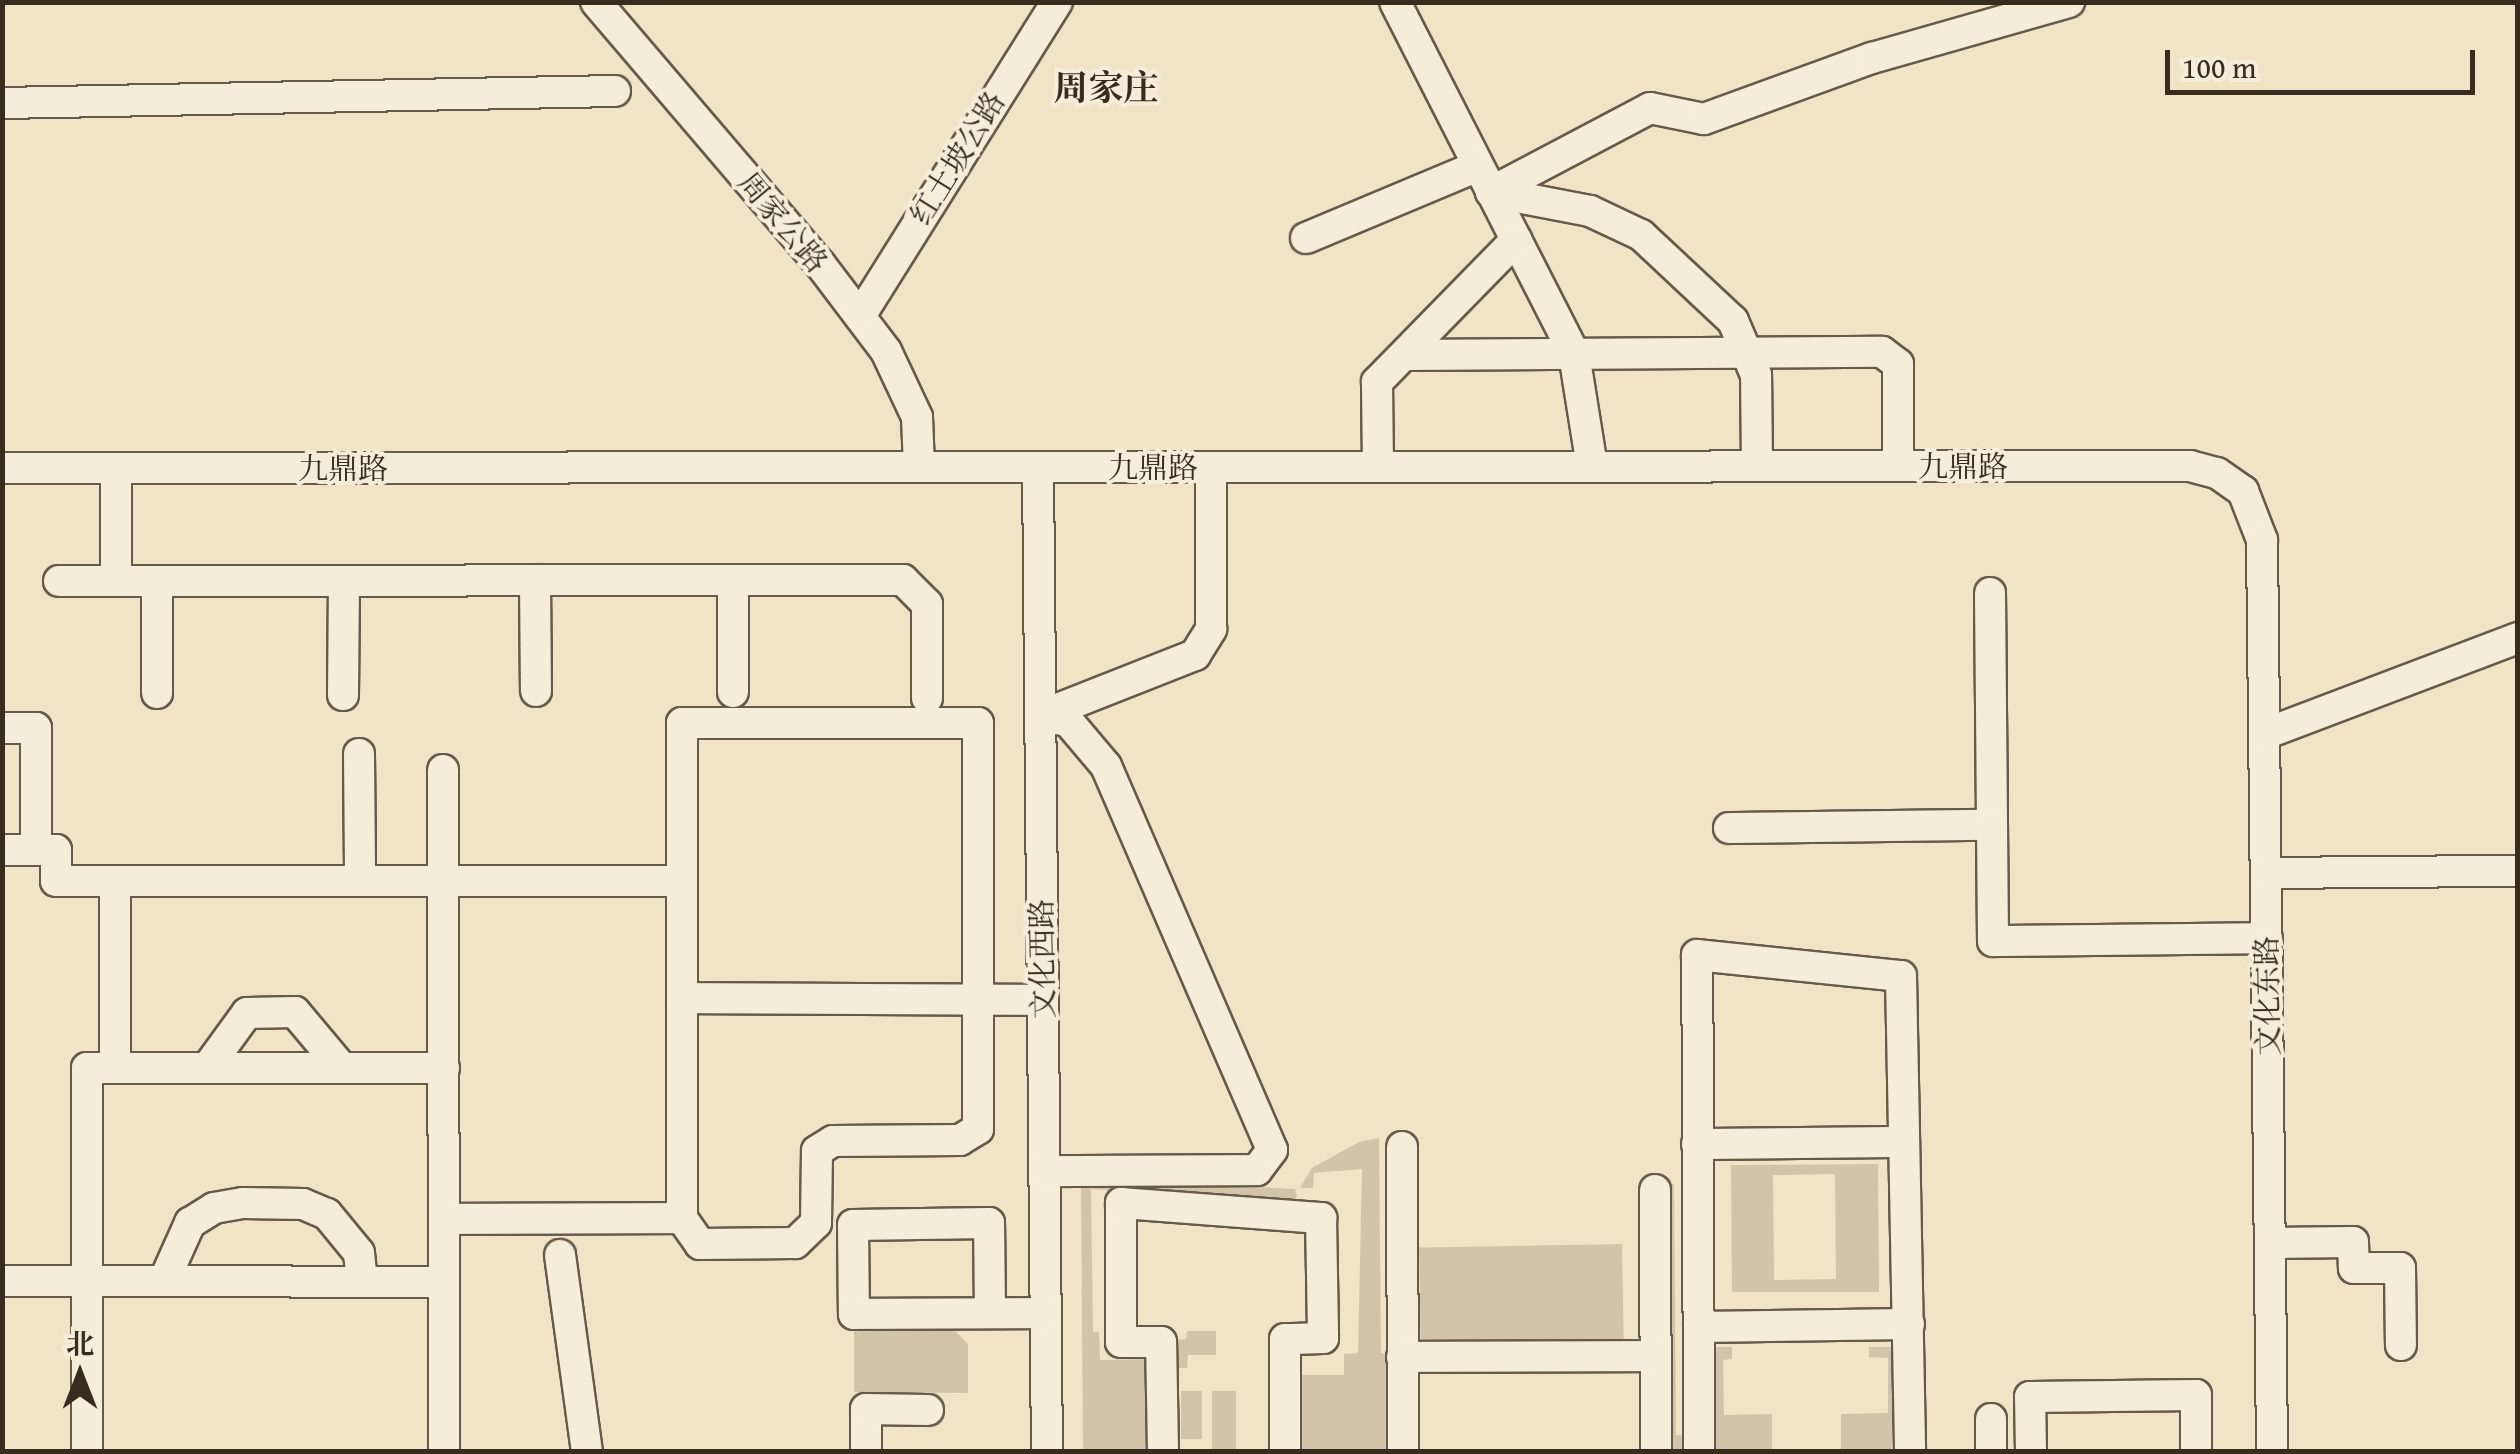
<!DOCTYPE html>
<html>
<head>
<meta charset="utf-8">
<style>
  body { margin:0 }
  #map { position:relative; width:2520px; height:1454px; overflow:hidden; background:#f1e3c5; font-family:"Gentium Book Plus","Noto Serif SC",serif }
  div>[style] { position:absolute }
  .green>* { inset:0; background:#d2c4a9; transform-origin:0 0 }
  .roads { filter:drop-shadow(2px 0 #665a48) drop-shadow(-2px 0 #665a48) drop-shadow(0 2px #665a48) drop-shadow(0 -2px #665a48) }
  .minor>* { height:30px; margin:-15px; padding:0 15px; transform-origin:15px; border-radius:15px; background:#f6edd9 }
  span { translate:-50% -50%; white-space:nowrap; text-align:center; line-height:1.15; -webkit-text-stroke:8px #f6edd9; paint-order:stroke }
  .street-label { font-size:30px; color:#382c1f }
  .quarter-label { font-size:35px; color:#382c1f; font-weight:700 }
  .frame { position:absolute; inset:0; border:5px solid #382c1f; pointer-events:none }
  .north { position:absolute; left:30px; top:1324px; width:100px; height:100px; -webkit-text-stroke:8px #f6edd9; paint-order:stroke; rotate:0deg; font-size:28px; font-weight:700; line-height:40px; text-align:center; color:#382c1f }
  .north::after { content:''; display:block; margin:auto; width:35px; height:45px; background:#382c1f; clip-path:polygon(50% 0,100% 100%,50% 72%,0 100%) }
  .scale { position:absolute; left:2165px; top:50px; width:310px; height:45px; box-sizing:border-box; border:5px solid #382c1f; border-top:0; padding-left:12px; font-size:30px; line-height:35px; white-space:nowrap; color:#382c1f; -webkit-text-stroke:8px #f6edd9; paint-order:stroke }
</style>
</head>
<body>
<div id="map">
  <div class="green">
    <div style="clip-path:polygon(1379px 1138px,1381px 1353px,1395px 1354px,1397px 1451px,1300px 1451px,1299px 1375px,1344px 1375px,1344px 1354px,1358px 1353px,1362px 1169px,1314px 1173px,1313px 1188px,1300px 1188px,1312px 1168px,1359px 1142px)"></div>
    <div style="clip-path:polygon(evenodd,1878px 1164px,1879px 1292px,1732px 1292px,1731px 1165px,1878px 1164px,1835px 1174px,1836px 1279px,1774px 1280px,1773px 1175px,1835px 1174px)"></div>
    <div style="clip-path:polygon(1081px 1178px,1295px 1189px,1297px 1196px,1293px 1204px,1091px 1189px,1093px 1332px,1099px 1332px,1100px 1360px,1150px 1359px,1151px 1451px,1083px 1451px)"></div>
    <div style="clip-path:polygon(1662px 1184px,1674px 1184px,1676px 1435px,1692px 1436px,1692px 1451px,1666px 1451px)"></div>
    <div style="left:1622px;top:1244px;width:103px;height:203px;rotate:89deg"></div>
    <div style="clip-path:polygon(854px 1321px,945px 1321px,968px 1344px,968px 1393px,854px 1392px)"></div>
    <div style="clip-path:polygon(1187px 1331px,1216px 1331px,1216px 1355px,1188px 1355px,1187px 1368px,1172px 1368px,1172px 1340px,1186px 1339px)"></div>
    <div style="clip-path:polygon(1714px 1347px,1732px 1347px,1732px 1359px,1723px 1360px,1724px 1415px,1772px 1414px,1772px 1451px,1715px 1451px)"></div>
    <div style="clip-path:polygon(1869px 1347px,1897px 1347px,1900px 1451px,1841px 1451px,1841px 1414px,1888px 1413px,1888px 1358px,1869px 1357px)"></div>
    <div style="left:1181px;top:1391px;width:21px;height:48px"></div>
    <div style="left:1212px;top:1391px;width:24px;height:60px"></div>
  </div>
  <div class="roads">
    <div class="minor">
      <div style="left:596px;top:2px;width:345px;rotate:49.5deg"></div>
      <div style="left:820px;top:264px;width:109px;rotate:52.8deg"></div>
      <div style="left:886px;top:351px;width:73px;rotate:64.8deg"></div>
      <div style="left:917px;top:417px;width:50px;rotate:87.7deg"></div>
      <div style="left:1395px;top:2px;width:395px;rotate:63deg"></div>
      <div style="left:1574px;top:354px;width:113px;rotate:80.9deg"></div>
      <div style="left:2px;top:103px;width:613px;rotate:-1.12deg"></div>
      <div style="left:1306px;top:238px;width:186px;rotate:-22.7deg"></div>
      <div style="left:860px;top:316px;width:371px;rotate:-57.9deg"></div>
      <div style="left:1406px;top:355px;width:476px;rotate:-0.4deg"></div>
      <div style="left:1882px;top:352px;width:20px;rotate:37deg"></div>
      <div style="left:1898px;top:364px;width:102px;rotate:90deg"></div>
      <div style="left:1378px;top:466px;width:84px;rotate:-90.7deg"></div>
      <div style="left:1377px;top:382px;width:199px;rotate:-45.6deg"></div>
      <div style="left:1757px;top:466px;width:91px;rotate:-90.6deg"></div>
      <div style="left:1756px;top:375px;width:59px;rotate:-113.1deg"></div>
      <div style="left:1733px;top:321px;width:126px;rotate:-136.9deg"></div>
      <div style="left:1641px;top:235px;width:56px;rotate:-154.8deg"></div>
      <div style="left:1590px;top:211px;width:101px;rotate:-169.1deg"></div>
      <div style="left:1491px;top:192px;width:180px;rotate:-27.8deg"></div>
      <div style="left:1650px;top:108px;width:55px;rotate:11.5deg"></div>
      <div style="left:1704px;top:119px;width:179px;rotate:-20deg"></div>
      <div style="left:1872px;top:58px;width:205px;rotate:-15.9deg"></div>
      <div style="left:1038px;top:467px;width:985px;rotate:89.48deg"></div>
      <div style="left:2px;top:468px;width:2188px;rotate:-0.05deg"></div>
      <div style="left:2190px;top:466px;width:28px;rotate:15deg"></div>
      <div style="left:2217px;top:473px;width:32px;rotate:35deg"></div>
      <div style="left:2243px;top:491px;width:53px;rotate:68.8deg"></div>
      <div style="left:2262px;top:540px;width:912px;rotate:89.37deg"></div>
      <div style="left:116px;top:468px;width:113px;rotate:90deg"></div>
      <div style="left:535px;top:580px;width:111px;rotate:89.5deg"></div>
      <div style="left:59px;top:581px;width:844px;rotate:-0.07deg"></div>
      <div style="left:903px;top:580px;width:34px;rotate:45deg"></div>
      <div style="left:927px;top:604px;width:94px;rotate:90deg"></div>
      <div style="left:157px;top:581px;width:112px;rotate:90deg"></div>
      <div style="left:1990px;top:593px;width:232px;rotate:89.5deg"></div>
      <div style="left:733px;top:692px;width:112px;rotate:-90deg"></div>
      <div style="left:343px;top:695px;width:114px;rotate:-89.5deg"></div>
      <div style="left:1040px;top:716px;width:28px;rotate:10deg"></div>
      <div style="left:1068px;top:721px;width:59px;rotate:49.8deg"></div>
      <div style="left:1106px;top:766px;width:418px;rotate:66.6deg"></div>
      <div style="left:1272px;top:1150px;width:25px;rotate:127deg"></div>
      <div style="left:1257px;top:1170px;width:213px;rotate:179.7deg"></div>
      <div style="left:1040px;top:716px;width:167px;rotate:-21.5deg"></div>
      <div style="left:1195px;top:655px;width:31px;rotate:-58deg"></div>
      <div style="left:1211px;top:629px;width:162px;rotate:-90deg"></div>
      <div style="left:2px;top:728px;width:34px"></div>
      <div style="left:36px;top:728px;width:122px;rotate:90deg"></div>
      <div style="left:2265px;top:734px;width:271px;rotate:-20.8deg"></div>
      <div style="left:359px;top:754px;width:127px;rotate:89.5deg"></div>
      <div style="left:443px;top:770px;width:682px;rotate:89.92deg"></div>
      <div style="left:1729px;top:828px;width:263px;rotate:-0.7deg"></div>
      <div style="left:1992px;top:825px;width:116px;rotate:89.5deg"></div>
      <div style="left:1993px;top:941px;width:274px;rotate:-0.6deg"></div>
      <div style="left:2px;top:850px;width:54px"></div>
      <div style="left:56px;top:850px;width:31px;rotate:90deg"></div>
      <div style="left:56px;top:881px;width:626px"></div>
      <div style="left:2266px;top:873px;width:252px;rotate:-0.5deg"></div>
      <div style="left:115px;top:881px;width:187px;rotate:90deg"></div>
      <div style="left:682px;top:998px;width:361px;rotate:0.3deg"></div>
      <div style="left:207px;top:1068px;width:68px;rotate:-54deg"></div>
      <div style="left:247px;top:1013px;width:48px;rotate:-1.2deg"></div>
      <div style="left:295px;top:1012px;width:73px;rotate:50deg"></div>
      <div style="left:1697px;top:1144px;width:207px;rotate:-0.6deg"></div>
      <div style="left:1402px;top:1147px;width:305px;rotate:89.8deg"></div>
      <div style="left:1655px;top:1190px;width:262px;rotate:89.8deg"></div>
      <div style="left:444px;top:1219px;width:238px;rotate:-0.2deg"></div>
      <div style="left:682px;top:1218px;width:495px;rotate:-90deg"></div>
      <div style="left:682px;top:723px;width:296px"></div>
      <div style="left:978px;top:723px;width:406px;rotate:90deg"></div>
      <div style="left:978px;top:1129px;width:21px;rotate:149deg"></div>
      <div style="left:960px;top:1140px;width:127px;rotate:179.5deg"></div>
      <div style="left:833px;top:1141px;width:19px;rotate:148deg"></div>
      <div style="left:817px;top:1151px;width:72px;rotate:90.8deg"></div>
      <div style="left:816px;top:1223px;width:29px;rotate:136deg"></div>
      <div style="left:795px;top:1243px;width:95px;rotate:179.4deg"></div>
      <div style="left:700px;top:1244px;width:32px;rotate:-125deg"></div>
      <div style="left:2270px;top:1243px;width:83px;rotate:-0.7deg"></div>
      <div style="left:2353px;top:1242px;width:26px;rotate:88deg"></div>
      <div style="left:2354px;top:1268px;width:46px"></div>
      <div style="left:2400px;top:1268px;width:77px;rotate:89.3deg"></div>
      <div style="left:560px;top:1255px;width:199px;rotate:82.2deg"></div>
      <div style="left:2px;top:1281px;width:442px;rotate:0.1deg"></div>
      <div style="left:164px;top:1281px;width:64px;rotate:-65.9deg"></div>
      <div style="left:190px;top:1223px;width:28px;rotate:-32deg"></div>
      <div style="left:214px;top:1208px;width:29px;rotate:-10deg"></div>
      <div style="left:243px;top:1203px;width:60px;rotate:1deg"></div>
      <div style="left:303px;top:1204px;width:26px;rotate:23deg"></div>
      <div style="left:327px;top:1214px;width:50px;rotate:50.6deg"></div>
      <div style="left:359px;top:1253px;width:28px;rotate:84deg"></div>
      <div style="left:990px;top:1313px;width:90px;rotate:-90.6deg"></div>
      <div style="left:989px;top:1223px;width:136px;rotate:179.2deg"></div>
      <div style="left:853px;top:1225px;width:89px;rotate:89.4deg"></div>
      <div style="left:854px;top:1314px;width:192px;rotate:-0.3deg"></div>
      <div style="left:1699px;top:1327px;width:210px;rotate:-0.8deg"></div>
      <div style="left:1402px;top:1357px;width:254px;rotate:-0.2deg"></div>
      <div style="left:1991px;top:1419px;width:33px;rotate:90deg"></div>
      <div style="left:87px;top:1452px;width:384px;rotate:-90deg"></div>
      <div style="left:87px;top:1068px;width:357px"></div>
      <div style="left:866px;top:1452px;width:43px;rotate:-90deg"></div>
      <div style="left:866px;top:1409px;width:62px;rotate:0.9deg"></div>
      <div style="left:1163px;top:1452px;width:110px;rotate:-91deg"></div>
      <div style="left:1161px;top:1342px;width:40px;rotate:180deg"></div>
      <div style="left:1121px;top:1342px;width:139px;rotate:-90deg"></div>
      <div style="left:1121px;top:1203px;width:201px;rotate:4.3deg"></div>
      <div style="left:1321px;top:1218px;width:120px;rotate:89deg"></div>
      <div style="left:1323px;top:1338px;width:38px;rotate:178deg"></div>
      <div style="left:1285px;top:1339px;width:113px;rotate:90deg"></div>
      <div style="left:1699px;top:1452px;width:497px;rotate:-90.2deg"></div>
      <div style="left:1697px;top:955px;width:205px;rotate:5.9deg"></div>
      <div style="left:1901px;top:976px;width:476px;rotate:88.9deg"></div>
      <div style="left:2031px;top:1452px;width:55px;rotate:-91deg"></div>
      <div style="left:2030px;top:1397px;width:166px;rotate:-0.7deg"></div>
      <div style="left:2196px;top:1395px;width:57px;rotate:90deg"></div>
    </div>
  </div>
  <div class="street-label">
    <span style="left:957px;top:158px;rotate:-58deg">红土坡公路</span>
    <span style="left:783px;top:222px;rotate:50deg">周家公路</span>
    <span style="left:1963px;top:466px">九鼎路</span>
    <span style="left:1153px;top:467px">九鼎路</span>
    <span style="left:343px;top:468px">九鼎路</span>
    <span style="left:1042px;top:959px;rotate:-91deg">文化西路</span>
    <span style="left:2267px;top:996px;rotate:-91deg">文化东路</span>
  </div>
  <div class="quarter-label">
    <span style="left:1106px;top:88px">周家庄</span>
  </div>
  <div class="frame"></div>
  <div class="north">北</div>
  <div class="scale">100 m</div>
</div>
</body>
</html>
